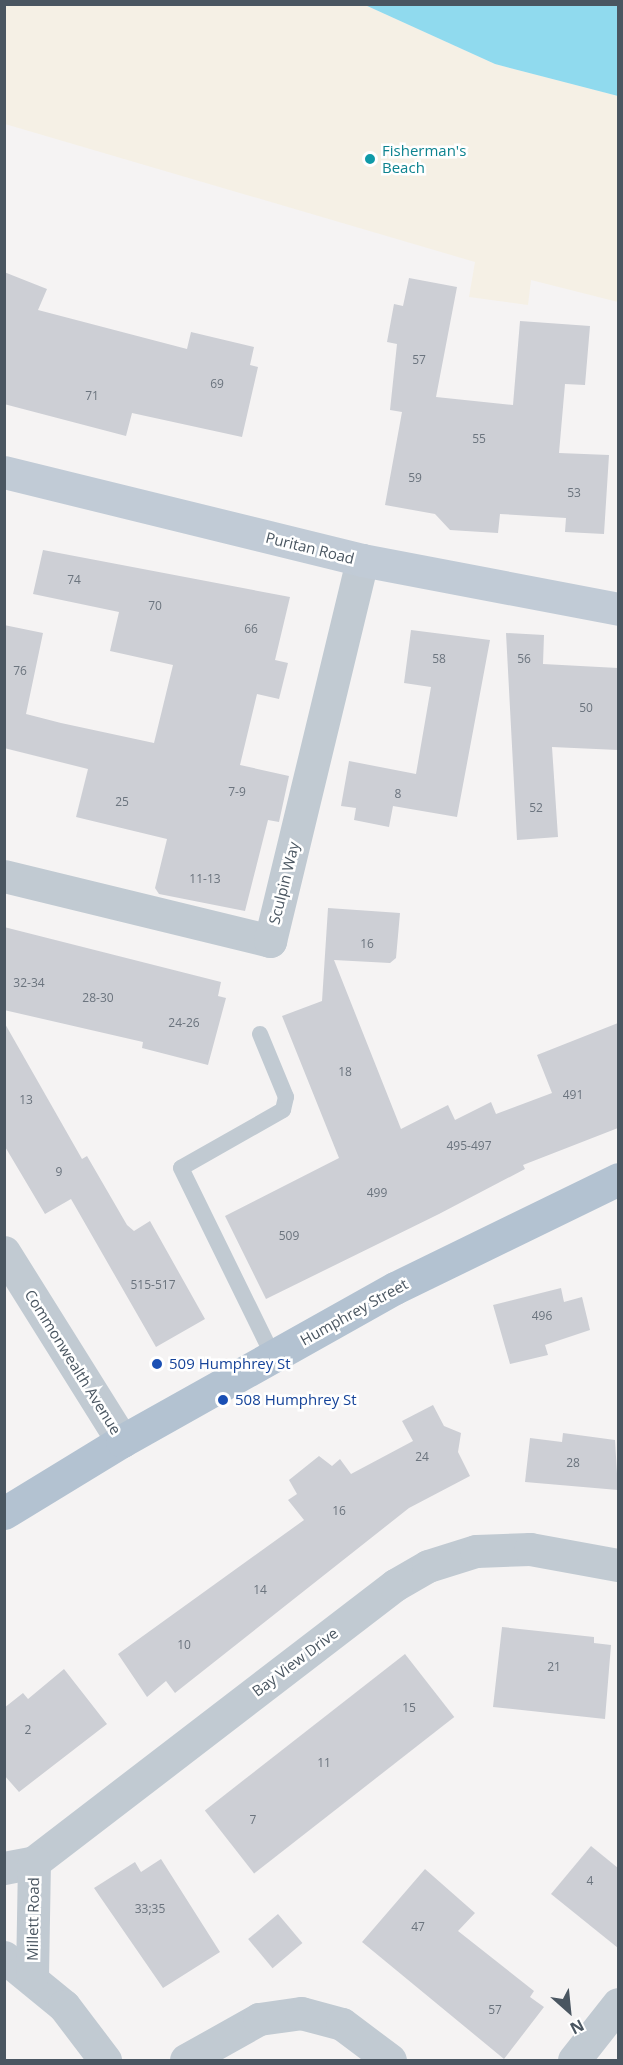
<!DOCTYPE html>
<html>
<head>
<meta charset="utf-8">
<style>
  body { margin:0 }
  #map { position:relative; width:623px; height:2065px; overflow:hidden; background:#f5f3f3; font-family:"Open Sans",sans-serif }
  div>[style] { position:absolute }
  .sand>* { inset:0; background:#f5f0e5 }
  .water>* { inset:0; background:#90daee }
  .building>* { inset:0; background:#cdcfd5; transform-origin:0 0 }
  .lane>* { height:16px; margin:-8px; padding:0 8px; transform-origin:8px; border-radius:8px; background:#c1cad2 }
  .street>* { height:33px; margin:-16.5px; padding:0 16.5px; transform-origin:16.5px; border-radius:16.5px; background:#c1cad2 }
  .secondary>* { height:33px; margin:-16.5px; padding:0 16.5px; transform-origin:16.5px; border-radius:16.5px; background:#c1cbd6 }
  .primary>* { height:33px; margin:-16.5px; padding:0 16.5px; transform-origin:16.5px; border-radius:16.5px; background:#b3c2d1 }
  .dots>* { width:16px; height:16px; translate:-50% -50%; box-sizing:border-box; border:3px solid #fff; border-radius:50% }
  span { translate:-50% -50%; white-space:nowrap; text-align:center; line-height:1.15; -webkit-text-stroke:5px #fff; paint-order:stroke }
  .number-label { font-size:12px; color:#6b747e }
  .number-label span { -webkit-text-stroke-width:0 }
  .culture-label { font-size:15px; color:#0d838f }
  .left { translate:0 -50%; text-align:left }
  .street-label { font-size:15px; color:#4a5661 }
  .transit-label { font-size:15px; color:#164399 }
  .frame { position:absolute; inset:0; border:6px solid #4a5661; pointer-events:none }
  .north { position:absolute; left:539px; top:1981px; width:60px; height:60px; -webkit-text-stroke:4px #fff; paint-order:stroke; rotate:153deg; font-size:16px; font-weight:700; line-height:24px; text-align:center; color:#4a5661 }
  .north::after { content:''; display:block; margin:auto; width:21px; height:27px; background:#4a5661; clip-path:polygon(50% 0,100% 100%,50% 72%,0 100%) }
</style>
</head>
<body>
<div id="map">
  <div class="sand">
    <div style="clip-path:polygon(4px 5px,365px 5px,495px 64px,618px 96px,618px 302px,531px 280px,528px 305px,469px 297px,475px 262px,5px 124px)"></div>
  </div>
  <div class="water">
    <div style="clip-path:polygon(365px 5px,618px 5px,618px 96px,495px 64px)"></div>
  </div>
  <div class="building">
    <div style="clip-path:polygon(4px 272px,47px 289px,38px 310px,187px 349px,191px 332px,254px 347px,250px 365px,258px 367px,242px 437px,132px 413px,126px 436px,4px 404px)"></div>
    <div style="clip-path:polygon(409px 278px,457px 287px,436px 397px,513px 405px,520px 321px,590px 326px,585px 385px,565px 384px,559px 453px,609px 455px,604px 534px,565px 532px,566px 518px,500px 514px,498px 533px,450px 530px,435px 514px,385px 505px,402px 412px,390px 410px,397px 344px,387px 342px,394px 304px,403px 306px)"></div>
    <div style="clip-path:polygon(43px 550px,290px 597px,275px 660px,288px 663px,279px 699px,257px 694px,240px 765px,289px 776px,279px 822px,268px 820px,245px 911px,159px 894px,155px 888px,167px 839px,76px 817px,88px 769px,4px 748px,4px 625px,43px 633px,26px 714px,61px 723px,154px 743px,173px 665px,110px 651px,119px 612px,33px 594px)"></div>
    <div style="clip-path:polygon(411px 630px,490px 640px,457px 817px,393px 806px,389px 827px,354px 820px,356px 808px,341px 806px,349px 761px,416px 774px,431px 687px,404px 683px)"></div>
    <div style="clip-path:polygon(506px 633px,544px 635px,543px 664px,618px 668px,618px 750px,552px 747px,558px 837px,517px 840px)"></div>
    <div style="clip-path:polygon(328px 908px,400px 913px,396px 958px,390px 963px,334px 960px,401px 1129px,448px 1105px,455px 1120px,491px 1102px,496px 1114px,552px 1093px,537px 1055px,618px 1023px,618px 1128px,523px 1165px,525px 1169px,439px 1214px,266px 1299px,225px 1216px,339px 1158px,282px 1016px,322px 1001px)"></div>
    <div style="clip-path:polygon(4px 927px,221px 982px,218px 996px,226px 998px,208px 1065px,142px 1048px,143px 1042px,4px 1010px)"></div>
    <div style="clip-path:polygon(4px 1022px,82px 1159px,87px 1156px,127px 1225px,134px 1231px,150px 1221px,205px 1319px,156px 1347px,71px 1199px,45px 1214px,4px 1145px)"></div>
    <div style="clip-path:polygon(561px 1288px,564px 1302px,582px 1297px,590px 1330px,545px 1345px,548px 1355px,510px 1364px,493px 1305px)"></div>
    <div style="clip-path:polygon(433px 1405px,444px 1426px,461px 1433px,458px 1452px,470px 1476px,409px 1508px,175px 1693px,166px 1681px,147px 1697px,118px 1654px,304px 1520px,288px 1500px,297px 1494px,289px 1480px,319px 1456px,332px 1466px,340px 1459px,351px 1474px,413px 1441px,402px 1421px)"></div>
    <div style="clip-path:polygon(563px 1433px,615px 1440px,618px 1490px,525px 1482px,530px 1438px,562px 1442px)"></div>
    <div style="clip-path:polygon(502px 1627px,594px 1637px,594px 1643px,611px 1645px,605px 1719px,493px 1707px)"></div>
    <div style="left:405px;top:1654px;width:80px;height:254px;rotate:52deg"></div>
    <div style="clip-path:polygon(64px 1669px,107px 1724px,19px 1792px,4px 1775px,4px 1708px,23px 1693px,28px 1699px)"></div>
    <div style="clip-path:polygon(591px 1846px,618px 1868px,618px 1948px,551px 1894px)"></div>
    <div style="clip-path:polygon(161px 1859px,220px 1952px,163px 1988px,94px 1888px,135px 1862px,141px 1872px)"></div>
    <div style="clip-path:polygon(425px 1869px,475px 1913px,458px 1931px,534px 1991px,530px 1997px,544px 2007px,504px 2059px,362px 1942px)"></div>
    <div style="left:278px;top:1914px;width:38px;height:39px;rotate:50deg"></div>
  </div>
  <div class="lane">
    <div style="left:260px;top:1034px;width:68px;rotate:67.6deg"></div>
    <div style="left:286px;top:1097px;width:13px;rotate:103deg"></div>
    <div style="left:283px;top:1110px;width:117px;rotate:150.4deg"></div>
    <div style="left:181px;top:1168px;width:209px;rotate:63.9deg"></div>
  </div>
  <div class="street">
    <div style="left:4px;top:876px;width:274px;rotate:13.7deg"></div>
    <div style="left:270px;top:941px;width:392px;rotate:-76.4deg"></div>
    <div style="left:4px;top:1252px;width:223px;rotate:58deg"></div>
    <div style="left:4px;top:1868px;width:31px;rotate:-11deg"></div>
    <div style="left:34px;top:1862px;width:455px;rotate:-37.5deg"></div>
    <div style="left:395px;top:1585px;width:38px;rotate:-30deg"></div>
    <div style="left:428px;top:1566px;width:50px;rotate:-17.4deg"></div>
    <div style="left:476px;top:1551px;width:54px;rotate:-2.1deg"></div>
    <div style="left:530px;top:1549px;width:89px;rotate:10.3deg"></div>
    <div style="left:4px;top:1957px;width:77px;rotate:39.2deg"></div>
    <div style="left:64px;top:2006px;width:68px;rotate:52.8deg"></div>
    <div style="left:32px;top:1976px;width:114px;rotate:-89deg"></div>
    <div style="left:186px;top:2060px;width:84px;rotate:-29.3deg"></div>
    <div style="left:259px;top:2019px;width:42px;rotate:-8.1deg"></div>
    <div style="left:301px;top:2013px;width:42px;rotate:15deg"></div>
    <div style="left:342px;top:2024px;width:60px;rotate:36.9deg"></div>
    <div style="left:574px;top:2060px;width:71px;rotate:-51.8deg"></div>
  </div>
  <div class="secondary">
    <div style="left:4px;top:472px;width:369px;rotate:13.8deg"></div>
    <div style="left:362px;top:560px;width:261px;rotate:10.8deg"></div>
  </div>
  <div class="primary">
    <div style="left:4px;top:1513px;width:138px;rotate:-31.4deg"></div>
    <div style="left:122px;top:1441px;width:313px;rotate:-29.3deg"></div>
    <div style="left:395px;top:1288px;width:248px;rotate:-26deg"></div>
  </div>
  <div class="dots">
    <div style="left:370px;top:159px;background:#0f9aa8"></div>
    <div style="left:157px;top:1364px;background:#1a4fb4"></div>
    <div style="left:223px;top:1400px;background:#1a4fb4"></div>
  </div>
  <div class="number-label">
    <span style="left:419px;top:360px">57</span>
    <span style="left:217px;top:384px">69</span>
    <span style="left:92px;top:396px">71</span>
    <span style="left:479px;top:439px">55</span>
    <span style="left:415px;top:478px">59</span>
    <span style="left:574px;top:493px">53</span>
    <span style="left:74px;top:580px">74</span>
    <span style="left:155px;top:606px">70</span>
    <span style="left:251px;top:629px">66</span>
    <span style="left:439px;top:659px">58</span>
    <span style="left:524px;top:659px">56</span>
    <span style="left:20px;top:671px">76</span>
    <span style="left:586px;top:708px">50</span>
    <span style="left:237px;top:792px">7-9</span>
    <span style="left:398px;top:794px">8</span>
    <span style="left:122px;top:802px">25</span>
    <span style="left:536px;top:808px">52</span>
    <span style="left:205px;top:879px">11-13</span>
    <span style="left:367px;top:944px">16</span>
    <span style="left:29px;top:983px">32-34</span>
    <span style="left:98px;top:998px">28-30</span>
    <span style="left:184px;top:1023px">24-26</span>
    <span style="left:345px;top:1072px">18</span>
    <span style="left:573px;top:1095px">491</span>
    <span style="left:26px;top:1100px">13</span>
    <span style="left:469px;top:1146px">495-497</span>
    <span style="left:59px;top:1172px">9</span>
    <span style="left:377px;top:1193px">499</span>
    <span style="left:289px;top:1236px">509</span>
    <span style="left:153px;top:1285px">515-517</span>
    <span style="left:542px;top:1316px">496</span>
    <span style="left:422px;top:1457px">24</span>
    <span style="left:573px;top:1463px">28</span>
    <span style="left:339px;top:1511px">16</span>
    <span style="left:260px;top:1590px">14</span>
    <span style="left:184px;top:1645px">10</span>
    <span style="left:554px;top:1667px">21</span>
    <span style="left:409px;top:1708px">15</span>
    <span style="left:28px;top:1730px">2</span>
    <span style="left:324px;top:1763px">11</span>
    <span style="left:253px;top:1820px">7</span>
    <span style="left:590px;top:1881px">4</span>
    <span style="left:150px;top:1909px">33;35</span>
    <span style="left:418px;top:1927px">47</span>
    <span style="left:495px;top:2010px">57</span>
  </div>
  <div class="culture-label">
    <span class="left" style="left:382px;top:159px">Fisherman's<br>Beach</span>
  </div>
  <div class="street-label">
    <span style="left:310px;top:548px;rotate:14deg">Puritan Road</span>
    <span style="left:284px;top:883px;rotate:-76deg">Sculpin Way</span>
    <span style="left:354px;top:1312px;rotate:-29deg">Humphrey Street</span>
    <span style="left:73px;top:1362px;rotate:58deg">Commonwealth Avenue</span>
    <span style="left:295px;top:1662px;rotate:-37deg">Bay View Drive</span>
    <span style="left:33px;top:1919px;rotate:-89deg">Millett Road</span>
  </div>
  <div class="transit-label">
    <span class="left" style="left:169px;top:1364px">509 Humphrey St</span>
    <span class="left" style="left:235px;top:1400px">508 Humphrey St</span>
  </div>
  <div class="frame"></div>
  <div class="north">N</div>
</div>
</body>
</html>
